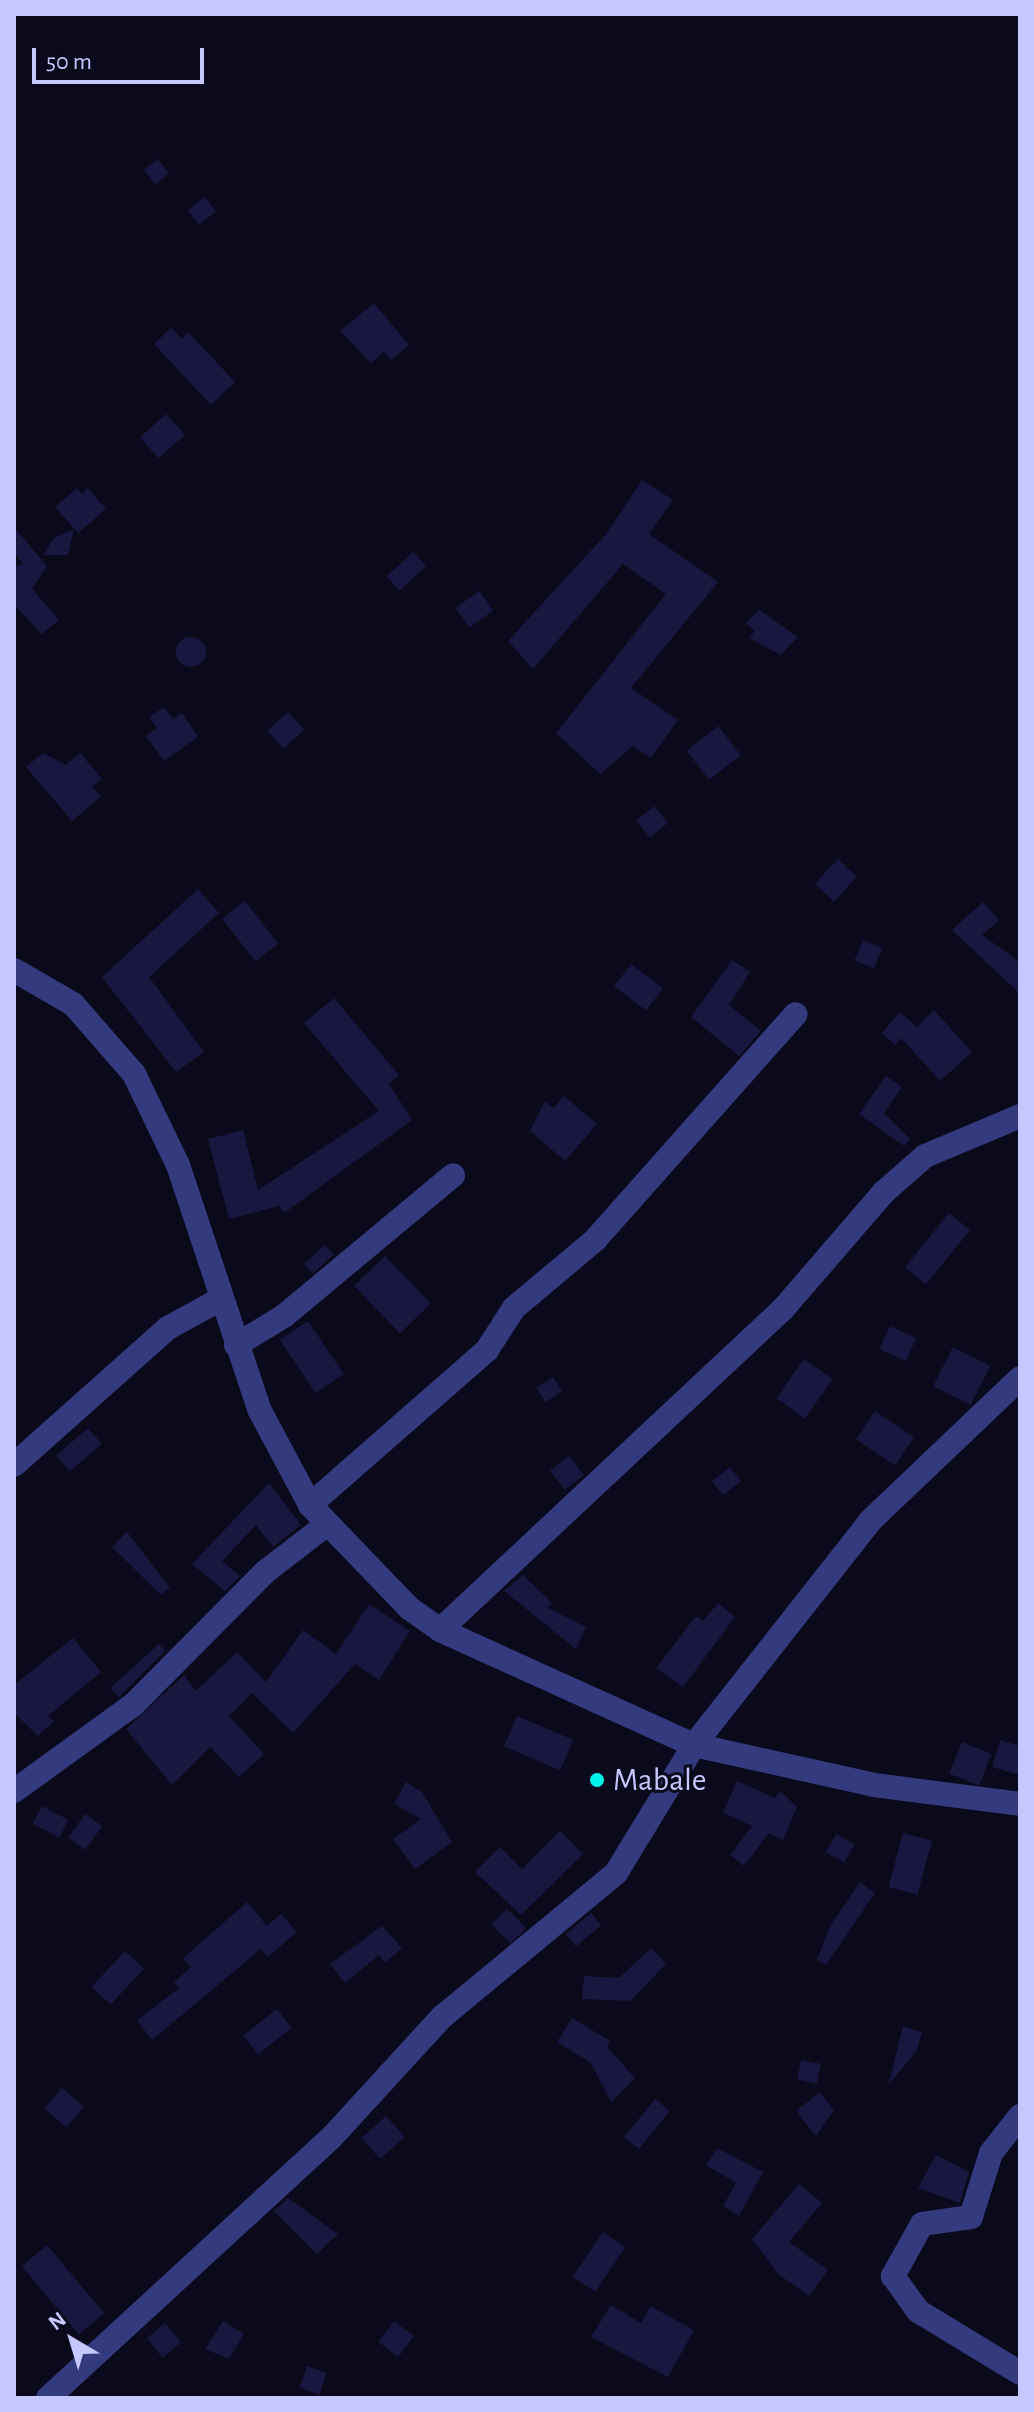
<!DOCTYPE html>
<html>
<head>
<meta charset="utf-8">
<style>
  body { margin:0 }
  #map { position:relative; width:1034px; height:2412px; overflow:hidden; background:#0b0a1d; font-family:"Alegreya Sans",sans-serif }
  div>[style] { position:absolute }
  .building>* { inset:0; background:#19163f; transform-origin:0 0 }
  .round { border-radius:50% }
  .street>* { height:24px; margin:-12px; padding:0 12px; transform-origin:12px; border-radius:12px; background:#333a7e }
  .dots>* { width:22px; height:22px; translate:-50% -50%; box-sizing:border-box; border:4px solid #0b0a1d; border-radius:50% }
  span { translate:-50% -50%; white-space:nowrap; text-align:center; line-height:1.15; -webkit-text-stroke:6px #0b0a1d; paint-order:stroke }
  .poi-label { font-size:32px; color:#c6c7ff }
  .left { translate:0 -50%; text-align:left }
  .frame { position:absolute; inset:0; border:16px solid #c6c7ff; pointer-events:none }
  .north { position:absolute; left:32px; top:2300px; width:80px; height:80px; -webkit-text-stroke:6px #0b0a1d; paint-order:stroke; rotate:322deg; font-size:22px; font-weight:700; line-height:32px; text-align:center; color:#c6c7ff }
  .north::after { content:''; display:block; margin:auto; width:28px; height:36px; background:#c6c7ff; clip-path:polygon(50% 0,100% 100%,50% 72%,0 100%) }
  .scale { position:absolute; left:32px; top:48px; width:172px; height:36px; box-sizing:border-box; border:4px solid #c6c7ff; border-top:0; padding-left:10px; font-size:24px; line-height:28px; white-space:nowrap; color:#c6c7ff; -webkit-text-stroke:6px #0b0a1d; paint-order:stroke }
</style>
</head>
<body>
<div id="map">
  <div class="building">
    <div style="left:158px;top:159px;width:18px;height:18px;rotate:52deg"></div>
    <div style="left:205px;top:197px;width:18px;height:22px;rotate:52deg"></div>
    <div style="clip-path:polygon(374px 303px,409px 345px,391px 360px,384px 351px,371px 363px,340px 331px)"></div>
    <div style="clip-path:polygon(171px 328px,182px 339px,188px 332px,235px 382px,211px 405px,154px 344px)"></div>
    <div style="left:166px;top:414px;width:28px;height:35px;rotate:48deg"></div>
    <div style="clip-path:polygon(642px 480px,673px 500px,649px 534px,718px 582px,631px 688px,678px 720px,651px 758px,633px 746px,600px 774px,556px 733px,666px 594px,623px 564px,533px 669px,508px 641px,607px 533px)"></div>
    <div style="clip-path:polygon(77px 488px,82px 494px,88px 488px,106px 509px,78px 533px,55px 507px)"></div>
    <div style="clip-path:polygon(14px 527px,47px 566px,32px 589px,59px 620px,42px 634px,14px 605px,14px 567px,23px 564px,14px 553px)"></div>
    <div style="clip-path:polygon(74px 529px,68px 555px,43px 555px,54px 538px)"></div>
    <div style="left:413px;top:552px;width:19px;height:36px;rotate:47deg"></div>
    <div style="left:479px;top:591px;width:24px;height:29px;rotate:54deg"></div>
    <div style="clip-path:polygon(759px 610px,798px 637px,781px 655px,749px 638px,755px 631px,746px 623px)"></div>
    <div class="round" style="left:176px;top:637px;width:30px;height:30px"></div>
    <div style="clip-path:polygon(164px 707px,173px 719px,182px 713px,198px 737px,164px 761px,146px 736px,157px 728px,149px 717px)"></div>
    <div style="left:288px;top:712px;width:24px;height:28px;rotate:48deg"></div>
    <div style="left:718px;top:726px;width:37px;height:40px;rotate:52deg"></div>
    <div style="clip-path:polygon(43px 753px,66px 765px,80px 753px,102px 779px,92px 787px,101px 796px,72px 821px,26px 767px)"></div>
    <div style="left:654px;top:806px;width:22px;height:23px;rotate:51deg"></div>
    <div style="left:838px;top:859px;width:26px;height:34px;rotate:43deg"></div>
    <div style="clip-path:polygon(198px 889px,219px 913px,149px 977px,204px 1052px,176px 1072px,102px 977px)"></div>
    <div style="left:245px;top:901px;width:54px;height:29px;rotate:52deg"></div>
    <div style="clip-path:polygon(983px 902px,999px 920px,982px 935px,1020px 962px,1020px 994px,952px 930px)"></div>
    <div style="left:863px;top:940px;width:21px;height:22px;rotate:23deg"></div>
    <div style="clip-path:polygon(732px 960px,750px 972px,729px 1005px,761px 1031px,739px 1056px,691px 1017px)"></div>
    <div style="left:631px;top:964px;width:40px;height:28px;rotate:37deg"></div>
    <div style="clip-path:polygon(334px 998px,399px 1075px,389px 1084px,412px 1120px,284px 1213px,279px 1206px,229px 1219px,208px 1139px,243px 1130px,258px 1190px,379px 1111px,304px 1023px)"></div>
    <div style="clip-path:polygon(934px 1010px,972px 1052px,940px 1081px,901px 1038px,895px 1045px,882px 1033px,900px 1012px,917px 1027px)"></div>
    <div style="clip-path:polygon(886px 1076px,902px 1087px,884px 1113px,910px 1139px,904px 1146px,859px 1114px)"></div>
    <div style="clip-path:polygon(564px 1096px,597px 1124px,565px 1161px,530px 1131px,545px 1101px,553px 1108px)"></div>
    <div style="left:949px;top:1213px;width:27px;height:70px;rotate:39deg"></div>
    <div style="left:325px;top:1245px;width:13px;height:28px;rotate:48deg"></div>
    <div style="left:385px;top:1256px;width:66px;height:43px;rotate:46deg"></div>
    <div style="left:308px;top:1321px;width:64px;height:34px;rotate:56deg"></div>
    <div style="left:890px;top:1326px;width:29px;height:25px;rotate:25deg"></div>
    <div style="left:953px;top:1347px;width:42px;height:44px;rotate:27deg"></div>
    <div style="left:804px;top:1359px;width:35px;height:48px;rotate:35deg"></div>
    <div style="left:553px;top:1377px;width:17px;height:20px;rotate:57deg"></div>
    <div style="left:875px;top:1411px;width:47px;height:34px;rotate:34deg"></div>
    <div style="left:88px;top:1428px;width:21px;height:42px;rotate:49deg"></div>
    <div style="left:569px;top:1456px;width:24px;height:24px;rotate:52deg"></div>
    <div style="left:730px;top:1467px;width:18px;height:23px;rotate:52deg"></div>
    <div style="clip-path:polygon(269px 1483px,301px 1525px,273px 1547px,256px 1525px,222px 1561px,240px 1576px,225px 1591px,192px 1564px)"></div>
    <div style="clip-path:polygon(127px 1532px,170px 1588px,161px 1595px,112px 1547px)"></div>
    <div style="clip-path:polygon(523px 1575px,552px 1603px,548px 1608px,586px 1627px,576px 1649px,504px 1591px)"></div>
    <div style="clip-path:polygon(718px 1603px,735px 1617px,683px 1687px,656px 1668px,696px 1616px,703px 1621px)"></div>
    <div style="clip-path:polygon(369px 1604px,410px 1631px,379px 1680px,355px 1664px,293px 1733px,252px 1693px,229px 1716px,264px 1754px,239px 1777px,210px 1747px,172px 1785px,126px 1729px,184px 1675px,196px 1691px,237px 1652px,266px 1682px,303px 1630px,336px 1654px)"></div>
    <div style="clip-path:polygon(73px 1638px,101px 1672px,48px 1716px,54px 1721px,38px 1736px,14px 1713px,14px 1685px)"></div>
    <div style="clip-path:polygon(159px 1644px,165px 1651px,119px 1697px,110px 1688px)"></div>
    <div style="left:517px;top:1716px;width:61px;height:33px;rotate:23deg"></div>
    <div style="clip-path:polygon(1000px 1740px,1020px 1746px,1020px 1775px,992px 1767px)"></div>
    <div style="left:962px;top:1742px;width:32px;height:34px;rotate:22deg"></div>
    <div style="clip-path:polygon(737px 1781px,775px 1798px,780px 1791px,797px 1807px,783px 1840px,769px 1833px,744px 1866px,730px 1855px,752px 1826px,723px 1813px)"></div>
    <div style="clip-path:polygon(406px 1782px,422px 1792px,452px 1842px,415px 1869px,393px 1839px,421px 1819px,394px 1804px)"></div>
    <div style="left:42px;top:1806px;width:30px;height:20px;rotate:28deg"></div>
    <div style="left:85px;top:1814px;width:21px;height:29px;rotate:35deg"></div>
    <div style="clip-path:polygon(560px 1831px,583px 1854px,521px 1915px,475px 1872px,500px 1847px,522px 1869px)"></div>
    <div style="left:903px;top:1833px;width:30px;height:56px;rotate:15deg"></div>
    <div style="left:836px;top:1834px;width:21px;height:21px;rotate:29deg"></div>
    <div style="clip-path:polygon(860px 1882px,875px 1893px,826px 1965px,817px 1960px,830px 1926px)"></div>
    <div style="clip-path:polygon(247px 1902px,267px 1926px,281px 1914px,297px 1932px,268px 1957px,261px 1949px,152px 2040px,137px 2020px,179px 1988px,174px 1982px,191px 1967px,183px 1958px)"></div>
    <div style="left:507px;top:1909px;width:27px;height:22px;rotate:45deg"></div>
    <div style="left:591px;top:1913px;width:16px;height:33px;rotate:50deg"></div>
    <div style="clip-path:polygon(382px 1926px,402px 1948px,385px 1963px,379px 1955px,345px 1983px,330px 1964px)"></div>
    <div style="clip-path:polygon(651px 1948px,666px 1964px,630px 2001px,582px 1999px,584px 1976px,619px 1978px)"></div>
    <div style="left:125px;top:1951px;width:26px;height:49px;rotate:43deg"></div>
    <div style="left:277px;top:2009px;width:24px;height:43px;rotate:52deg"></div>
    <div style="clip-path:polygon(572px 2018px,610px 2041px,607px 2047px,635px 2078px,611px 2102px,591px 2063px,557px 2042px)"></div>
    <div style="clip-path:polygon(903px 2026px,922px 2032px,916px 2052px,889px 2084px)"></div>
    <div style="left:801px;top:2060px;width:20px;height:20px;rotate:11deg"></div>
    <div style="left:62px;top:2088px;width:29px;height:27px;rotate:41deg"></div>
    <div style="clip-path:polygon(820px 2092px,834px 2110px,816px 2136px,796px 2111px)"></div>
    <div style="left:655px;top:2099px;width:19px;height:49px;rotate:39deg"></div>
    <div style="left:386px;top:2116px;width:28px;height:33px;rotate:48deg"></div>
    <div style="clip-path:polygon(717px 2148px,763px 2172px,739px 2216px,723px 2206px,736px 2183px,706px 2165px)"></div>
    <div style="clip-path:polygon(936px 2155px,969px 2172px,960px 2203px,918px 2188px)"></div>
    <div style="clip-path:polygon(799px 2184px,822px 2203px,789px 2242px,828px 2270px,809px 2296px,778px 2274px,752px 2239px)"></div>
    <div style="clip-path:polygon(288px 2198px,338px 2234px,317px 2254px,274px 2211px)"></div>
    <div style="left:603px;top:2232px;width:27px;height:54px;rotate:34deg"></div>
    <div style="left:47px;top:2245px;width:89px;height:33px;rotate:50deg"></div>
    <div style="clip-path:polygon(611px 2305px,641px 2323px,650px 2306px,694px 2330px,668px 2377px,591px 2337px)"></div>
    <div style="clip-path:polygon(223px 2321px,244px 2334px,229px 2359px,205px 2349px)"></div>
    <div style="left:394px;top:2321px;width:25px;height:26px;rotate:37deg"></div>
    <div style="left:165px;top:2323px;width:25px;height:24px;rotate:50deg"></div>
    <div style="left:307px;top:2366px;width:21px;height:23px;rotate:19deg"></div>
  </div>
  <div class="street">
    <div style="left:14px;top:970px;width:68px;rotate:30deg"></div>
    <div style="left:73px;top:1004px;width:93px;rotate:48.9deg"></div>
    <div style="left:134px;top:1074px;width:101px;rotate:64.2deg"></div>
    <div style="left:178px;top:1165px;width:257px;rotate:71.6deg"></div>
    <div style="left:259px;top:1409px;width:109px;rotate:62deg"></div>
    <div style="left:310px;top:1505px;width:143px;rotate:46.1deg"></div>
    <div style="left:409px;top:1608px;width:38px;rotate:35deg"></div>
    <div style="left:440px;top:1630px;width:279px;rotate:24.4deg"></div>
    <div style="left:694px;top:1745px;width:184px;rotate:12.5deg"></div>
    <div style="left:874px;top:1785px;width:147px;rotate:7.4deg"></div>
    <div style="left:236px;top:1345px;width:56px;rotate:-31.1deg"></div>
    <div style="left:284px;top:1316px;width:220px;rotate:-39.8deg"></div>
    <div style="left:14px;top:1465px;width:206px;rotate:-41.7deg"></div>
    <div style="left:168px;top:1328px;width:58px;rotate:-28.8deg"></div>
    <div style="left:310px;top:1505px;width:235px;rotate:-41.2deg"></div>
    <div style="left:487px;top:1350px;width:50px;rotate:-57.3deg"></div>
    <div style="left:514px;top:1308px;width:106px;rotate:-40deg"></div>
    <div style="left:595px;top:1240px;width:302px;rotate:-48.4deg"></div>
    <div style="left:440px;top:1630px;width:470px;rotate:-43.1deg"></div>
    <div style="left:783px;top:1309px;width:155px;rotate:-49.2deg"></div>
    <div style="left:884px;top:1192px;width:55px;rotate:-41.3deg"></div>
    <div style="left:925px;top:1156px;width:103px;rotate:-22.8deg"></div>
    <div style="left:14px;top:1791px;width:148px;rotate:-35.9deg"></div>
    <div style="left:134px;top:1704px;width:186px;rotate:-45.2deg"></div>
    <div style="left:265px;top:1572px;width:77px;rotate:-37.6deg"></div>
    <div style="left:1020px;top:2116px;width:47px;rotate:128.1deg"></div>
    <div style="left:991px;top:2153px;width:67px;rotate:107.4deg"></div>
    <div style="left:971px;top:2217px;width:49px;rotate:171.9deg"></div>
    <div style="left:922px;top:2224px;width:60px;rotate:119.1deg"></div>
    <div style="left:893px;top:2276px;width:43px;rotate:54.5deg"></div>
    <div style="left:918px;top:2311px;width:119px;rotate:31.3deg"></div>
    <div style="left:48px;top:2398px;width:384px;rotate:-42.6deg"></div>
    <div style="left:331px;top:2138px;width:164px;rotate:-47.5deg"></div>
    <div style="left:442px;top:2017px;width:226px;rotate:-39.6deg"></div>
    <div style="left:616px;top:1873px;width:150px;rotate:-58.6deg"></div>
    <div style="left:694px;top:1745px;width:285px;rotate:-51.8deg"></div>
    <div style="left:870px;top:1521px;width:207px;rotate:-43.6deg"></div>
  </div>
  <div class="dots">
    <div style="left:597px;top:1780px;background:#00f1ea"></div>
  </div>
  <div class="poi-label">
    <span class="left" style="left:613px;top:1780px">Mabale</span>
  </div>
  <div class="frame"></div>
  <div class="north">N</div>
  <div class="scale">50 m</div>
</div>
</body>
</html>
